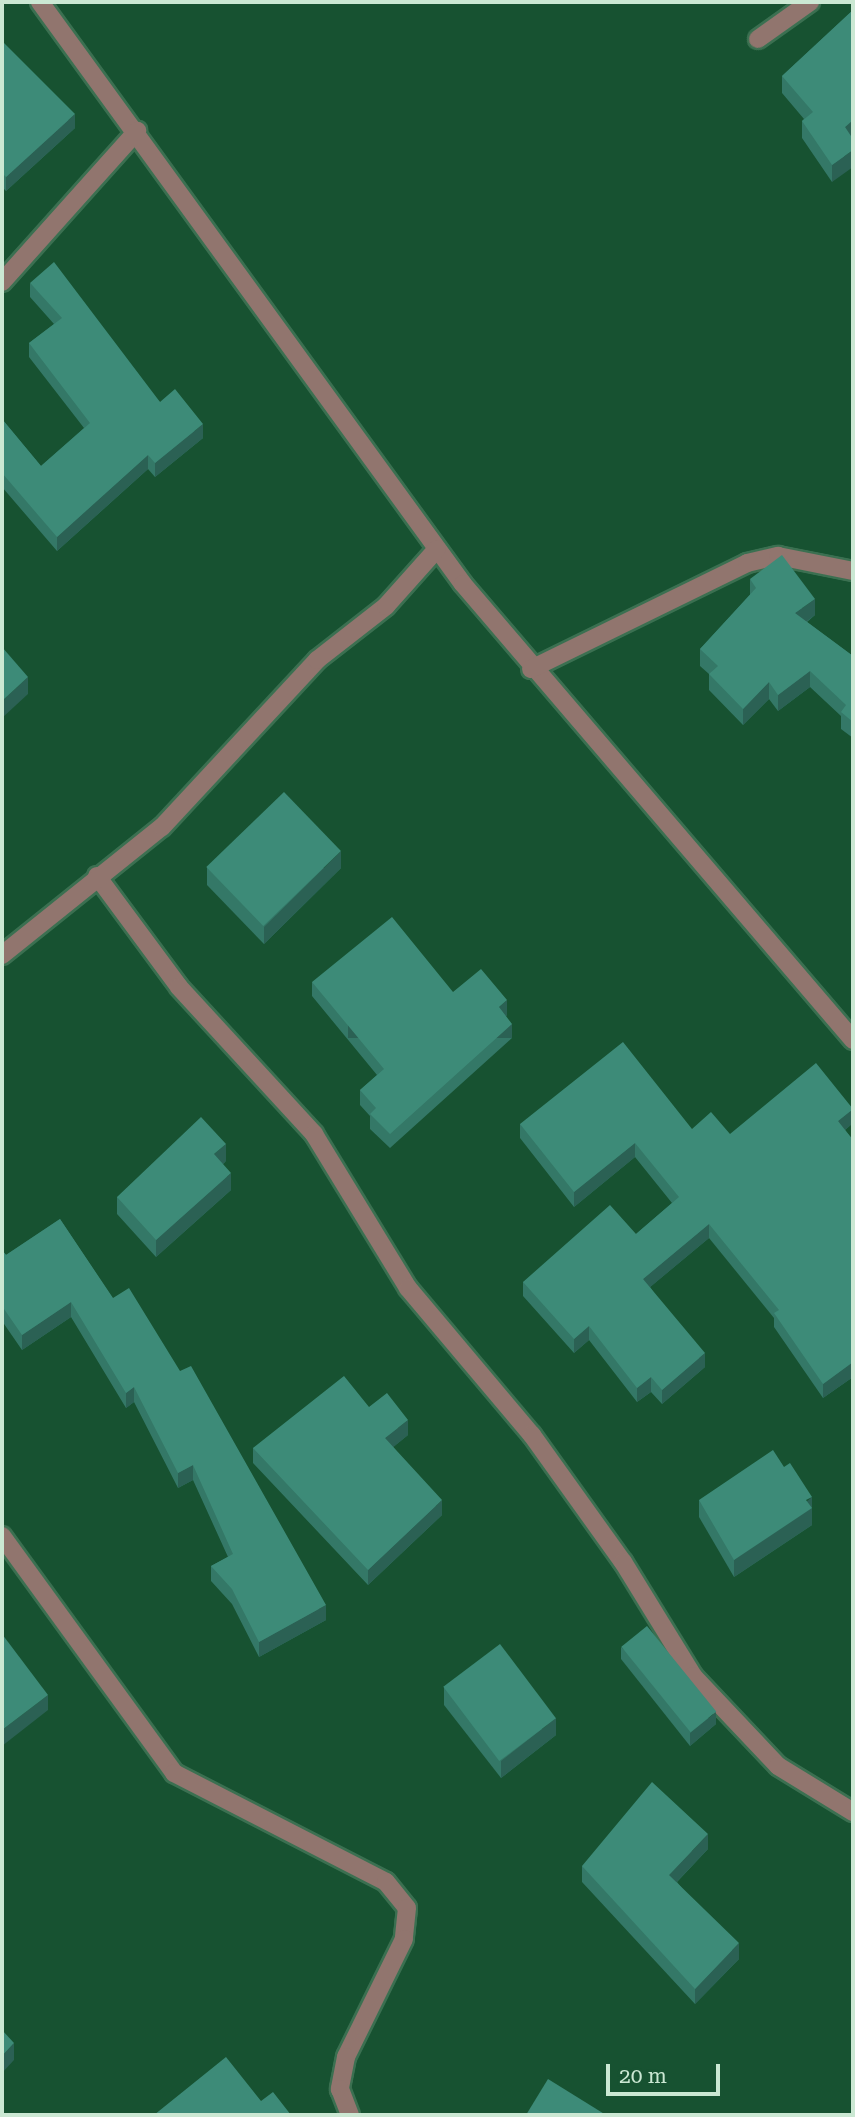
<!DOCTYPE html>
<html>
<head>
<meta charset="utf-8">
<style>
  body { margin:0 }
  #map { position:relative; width:855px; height:2117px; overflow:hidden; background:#175231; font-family:"Roboto Serif",serif }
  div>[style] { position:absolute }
  .roads { filter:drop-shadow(2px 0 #3b7051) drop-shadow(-2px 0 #3b7051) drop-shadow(0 2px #3b7051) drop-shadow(0 -2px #3b7051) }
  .minor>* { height:18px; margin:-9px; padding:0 9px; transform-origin:9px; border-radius:9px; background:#91756e }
  .wall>* { inset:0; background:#347867 }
  .shaded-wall>* { inset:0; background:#2b6154; transform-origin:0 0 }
  .building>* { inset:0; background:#3d8b78; transform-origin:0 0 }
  span { translate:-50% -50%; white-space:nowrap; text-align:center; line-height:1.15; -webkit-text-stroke:5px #175231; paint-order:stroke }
  .frame { position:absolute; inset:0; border:4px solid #cbe8d3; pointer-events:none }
  .scale { position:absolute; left:606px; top:2064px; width:114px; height:32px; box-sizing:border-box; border:4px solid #cbe8d3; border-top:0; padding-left:9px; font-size:21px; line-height:24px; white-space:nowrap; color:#cbe8d3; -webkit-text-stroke:5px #175231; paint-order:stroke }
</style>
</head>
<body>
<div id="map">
  <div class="roads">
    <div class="minor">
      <div style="left:40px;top:2px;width:719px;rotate:53.99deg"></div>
      <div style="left:463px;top:584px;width:600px;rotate:49.46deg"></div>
      <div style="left:758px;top:39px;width:64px;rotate:-35.4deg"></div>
      <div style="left:2px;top:282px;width:203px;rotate:-48.2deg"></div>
      <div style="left:531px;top:669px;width:241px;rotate:-26.1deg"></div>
      <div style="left:747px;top:563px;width:32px;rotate:-13deg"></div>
      <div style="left:778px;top:556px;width:76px;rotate:11.3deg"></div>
      <div style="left:97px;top:876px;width:138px;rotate:53.5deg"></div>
      <div style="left:179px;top:987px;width:200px;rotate:47.4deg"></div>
      <div style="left:314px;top:1134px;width:180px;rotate:58.6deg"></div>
      <div style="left:408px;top:1288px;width:192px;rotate:49.9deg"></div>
      <div style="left:532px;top:1435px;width:156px;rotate:54.4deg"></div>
      <div style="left:623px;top:1562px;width:134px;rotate:58.4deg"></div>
      <div style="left:693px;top:1676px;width:124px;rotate:46.6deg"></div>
      <div style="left:778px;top:1766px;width:88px;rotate:31.5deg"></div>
      <div style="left:2px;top:955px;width:205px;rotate:-38.7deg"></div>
      <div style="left:162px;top:827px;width:228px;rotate:-47.1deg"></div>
      <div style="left:317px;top:660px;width:88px;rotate:-38deg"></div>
      <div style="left:386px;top:606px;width:76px;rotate:-48.2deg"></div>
      <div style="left:2px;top:1536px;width:293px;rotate:54deg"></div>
      <div style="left:174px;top:1773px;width:238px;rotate:27.2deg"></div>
      <div style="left:386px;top:1882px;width:33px;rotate:51deg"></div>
      <div style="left:407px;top:1908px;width:31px;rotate:96deg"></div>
      <div style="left:404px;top:1939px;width:131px;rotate:116.2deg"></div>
      <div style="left:346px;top:2057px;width:33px;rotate:101deg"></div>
      <div style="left:340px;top:2089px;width:28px;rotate:69deg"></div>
    </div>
  </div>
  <div class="wall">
    <div style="clip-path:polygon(853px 10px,853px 138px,832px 182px,802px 138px,802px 121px,804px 119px,782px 93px,782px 76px)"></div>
    <div style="clip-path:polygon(2px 41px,75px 128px,6px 191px,2px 187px)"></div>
    <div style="clip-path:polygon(30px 283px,160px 402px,203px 438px,155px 477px,148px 469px,57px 551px,2px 487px,2px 419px,41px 466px,84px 428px,29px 357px,29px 343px,54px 324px,30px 297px)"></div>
    <div style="clip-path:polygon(750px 579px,815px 615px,807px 622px,853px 656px,853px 738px,841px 729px,841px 716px,810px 687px,778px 711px,769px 699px,743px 725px,709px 690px,709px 674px,700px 666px,700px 649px,750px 595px)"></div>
    <div style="clip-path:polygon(207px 868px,341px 868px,264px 944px,207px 885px)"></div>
    <div style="clip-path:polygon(312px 982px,507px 1015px,506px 1016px,512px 1038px,390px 1148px,370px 1129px,370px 1116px,360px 1105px,360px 1090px,377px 1075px,312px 996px)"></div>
    <div style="clip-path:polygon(853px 1109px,853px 1123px,845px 1130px,853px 1140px,853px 1377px,823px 1398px,774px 1327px,774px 1318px,709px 1238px,650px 1287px,705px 1367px,662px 1404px,651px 1392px,637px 1402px,589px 1340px,574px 1353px,523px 1296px,523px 1282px,636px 1234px,672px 1203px,635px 1157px,574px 1207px,520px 1138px,520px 1124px,692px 1129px,730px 1134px)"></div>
    <div style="clip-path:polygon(226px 1161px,223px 1164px,231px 1190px,156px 1257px,117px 1214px,117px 1197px)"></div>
    <div style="clip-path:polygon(60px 1219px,326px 1620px,259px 1657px,232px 1604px,211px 1581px,211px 1566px,228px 1557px,193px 1480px,178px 1488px,134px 1402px,126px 1408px,71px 1317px,22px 1350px,2px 1321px,2px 1250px,6px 1255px)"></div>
    <div style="clip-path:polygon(369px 1407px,408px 1435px,393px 1447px,442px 1515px,368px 1585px,253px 1463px,253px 1448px)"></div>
    <div style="clip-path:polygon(699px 1500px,812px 1514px,812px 1525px,734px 1577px,699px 1517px)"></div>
    <div style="clip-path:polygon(621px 1647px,716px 1724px,690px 1746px,621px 1659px)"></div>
    <div style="clip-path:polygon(444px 1687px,556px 1735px,501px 1778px,444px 1705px)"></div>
    <div style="clip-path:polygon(708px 1849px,677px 1882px,739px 1959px,695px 2004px,582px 1882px,582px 1866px)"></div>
  </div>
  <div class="shaded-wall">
    <div style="clip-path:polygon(75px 114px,75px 128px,6px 191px,6px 177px)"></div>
    <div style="clip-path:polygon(853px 120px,853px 138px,845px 144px,845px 127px)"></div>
    <div style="clip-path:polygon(853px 150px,853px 167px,832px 182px,832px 165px)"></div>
    <div style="clip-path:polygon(203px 424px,203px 438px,155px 477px,155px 463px)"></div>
    <div style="clip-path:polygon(148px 455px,148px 469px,57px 551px,57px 537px)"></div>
    <div style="clip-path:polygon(815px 599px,815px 615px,795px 630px,795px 613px)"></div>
    <div style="clip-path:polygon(810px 671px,810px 687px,778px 711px,778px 695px)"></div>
    <div style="clip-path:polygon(28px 677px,28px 694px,2px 718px,2px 701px)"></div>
    <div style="clip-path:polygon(769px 682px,769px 699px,743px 725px,743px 709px)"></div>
    <div style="clip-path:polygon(341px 851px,341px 868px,264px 944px,264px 927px)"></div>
    <div style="clip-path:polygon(507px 1000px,507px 1015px,499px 1022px,499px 1007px)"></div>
    <div style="left:512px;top:1024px;width:14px;height:164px;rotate:90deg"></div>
    <div style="clip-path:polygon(853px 1109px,853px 1123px,838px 1136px,838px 1121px)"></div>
    <div style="clip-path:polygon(635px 1143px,635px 1157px,574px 1207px,574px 1192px)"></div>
    <div style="clip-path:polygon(226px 1144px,226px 1161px,214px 1172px,214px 1154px)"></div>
    <div style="clip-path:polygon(231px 1173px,231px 1190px,156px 1257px,156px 1240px)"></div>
    <div style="clip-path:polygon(709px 1224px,709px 1238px,643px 1293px,643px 1279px)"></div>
    <div style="clip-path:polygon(71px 1302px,71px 1317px,22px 1350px,22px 1335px)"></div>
    <div style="clip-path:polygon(589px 1326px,589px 1340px,574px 1353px,574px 1339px)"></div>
    <div style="clip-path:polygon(705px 1353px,705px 1367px,662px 1404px,662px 1390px)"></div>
    <div style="clip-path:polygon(853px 1362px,853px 1377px,823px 1398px,823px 1384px)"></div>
    <div style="clip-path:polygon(651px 1377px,651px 1392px,637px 1402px,637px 1388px)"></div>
    <div style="clip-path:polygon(134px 1387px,134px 1402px,126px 1408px,126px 1393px)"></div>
    <div style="clip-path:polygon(408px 1420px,408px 1435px,385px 1454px,385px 1438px)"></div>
    <div style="clip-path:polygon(193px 1465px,193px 1480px,178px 1488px,178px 1473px)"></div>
    <div style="clip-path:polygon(812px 1497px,812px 1525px,734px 1577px,734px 1560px)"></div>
    <div style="clip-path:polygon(442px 1500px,442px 1515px,368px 1585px,368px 1570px)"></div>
    <div style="clip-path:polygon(326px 1605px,326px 1620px,259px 1657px,259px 1642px)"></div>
    <div style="clip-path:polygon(48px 1695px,48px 1710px,2px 1746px,2px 1730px)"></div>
    <div style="clip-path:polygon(716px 1712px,716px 1724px,690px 1746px,690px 1733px)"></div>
    <div style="clip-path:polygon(556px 1718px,556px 1735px,501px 1778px,501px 1761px)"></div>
    <div style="clip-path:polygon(708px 1834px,708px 1849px,669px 1890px,669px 1875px)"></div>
    <div style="clip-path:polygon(739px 1943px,739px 1959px,695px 2004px,695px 1989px)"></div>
    <div style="clip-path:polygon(14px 2043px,14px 2060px,2px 2073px,2px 2056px)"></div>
  </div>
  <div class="building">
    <div style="clip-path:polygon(853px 10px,853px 120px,845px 127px,853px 139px,853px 150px,832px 165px,802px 121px,813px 112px,782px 76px)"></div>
    <div style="clip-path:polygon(2px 41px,75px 114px,6px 177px,2px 173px)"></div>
    <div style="clip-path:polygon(54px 262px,160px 402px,175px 389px,203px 424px,155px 463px,148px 455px,57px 537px,2px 473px,2px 419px,41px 466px,90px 423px,29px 343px,62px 318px,30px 283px)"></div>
    <div style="clip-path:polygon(782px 555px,815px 599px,795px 613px,853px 656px,853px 722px,841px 712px,846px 705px,810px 671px,778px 695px,769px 682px,743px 709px,709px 674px,718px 666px,700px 649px,756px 588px,750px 579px)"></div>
    <div style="clip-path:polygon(2px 647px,28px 677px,2px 701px)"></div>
    <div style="left:284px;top:792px;width:82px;height:108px;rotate:46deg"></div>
    <div style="clip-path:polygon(392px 917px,453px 992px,481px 969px,507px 1000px,499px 1007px,512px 1024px,390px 1134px,370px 1114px,376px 1108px,360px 1090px,384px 1069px,312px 982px)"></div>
    <div style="clip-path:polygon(623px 1042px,692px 1129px,711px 1112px,730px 1134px,816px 1063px,853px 1109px,838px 1121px,853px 1140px,853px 1362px,823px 1384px,774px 1313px,779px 1310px,709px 1224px,643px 1279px,705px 1353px,662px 1390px,651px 1377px,637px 1388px,589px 1326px,574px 1339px,523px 1282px,610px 1205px,636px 1234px,679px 1197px,635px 1143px,574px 1192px,520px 1124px)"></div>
    <div style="clip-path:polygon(201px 1117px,226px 1144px,214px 1154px,231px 1173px,156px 1240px,117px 1197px)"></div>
    <div style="clip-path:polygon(60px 1219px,113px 1298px,129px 1288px,180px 1371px,191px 1366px,326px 1605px,259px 1642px,232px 1589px,211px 1566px,233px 1554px,193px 1465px,178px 1473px,134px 1387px,126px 1393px,71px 1302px,22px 1335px,2px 1306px,2px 1250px,6px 1255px)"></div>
    <div style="clip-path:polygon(344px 1376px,369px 1407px,387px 1393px,408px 1420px,385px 1438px,442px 1500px,368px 1570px,253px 1448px)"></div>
    <div style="clip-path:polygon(773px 1450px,784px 1467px,790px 1463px,812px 1497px,806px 1500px,812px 1508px,734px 1560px,699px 1500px)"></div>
    <div style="left:647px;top:1626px;width:110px;height:33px;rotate:51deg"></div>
    <div style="clip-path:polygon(2px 1634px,48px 1695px,2px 1730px)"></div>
    <div style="left:500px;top:1644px;width:93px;height:71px;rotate:53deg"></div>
    <div style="clip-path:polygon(652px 1782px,708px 1834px,669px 1875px,739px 1943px,695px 1989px,582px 1866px)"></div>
    <div style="clip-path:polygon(2px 2030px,14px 2043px,2px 2056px)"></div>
    <div style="clip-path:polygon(226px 2057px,261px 2101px,273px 2092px,291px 2115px,154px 2115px)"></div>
    <div style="clip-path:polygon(548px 2079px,606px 2115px,526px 2115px)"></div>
  </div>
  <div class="frame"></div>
  <div class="scale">20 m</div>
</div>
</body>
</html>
